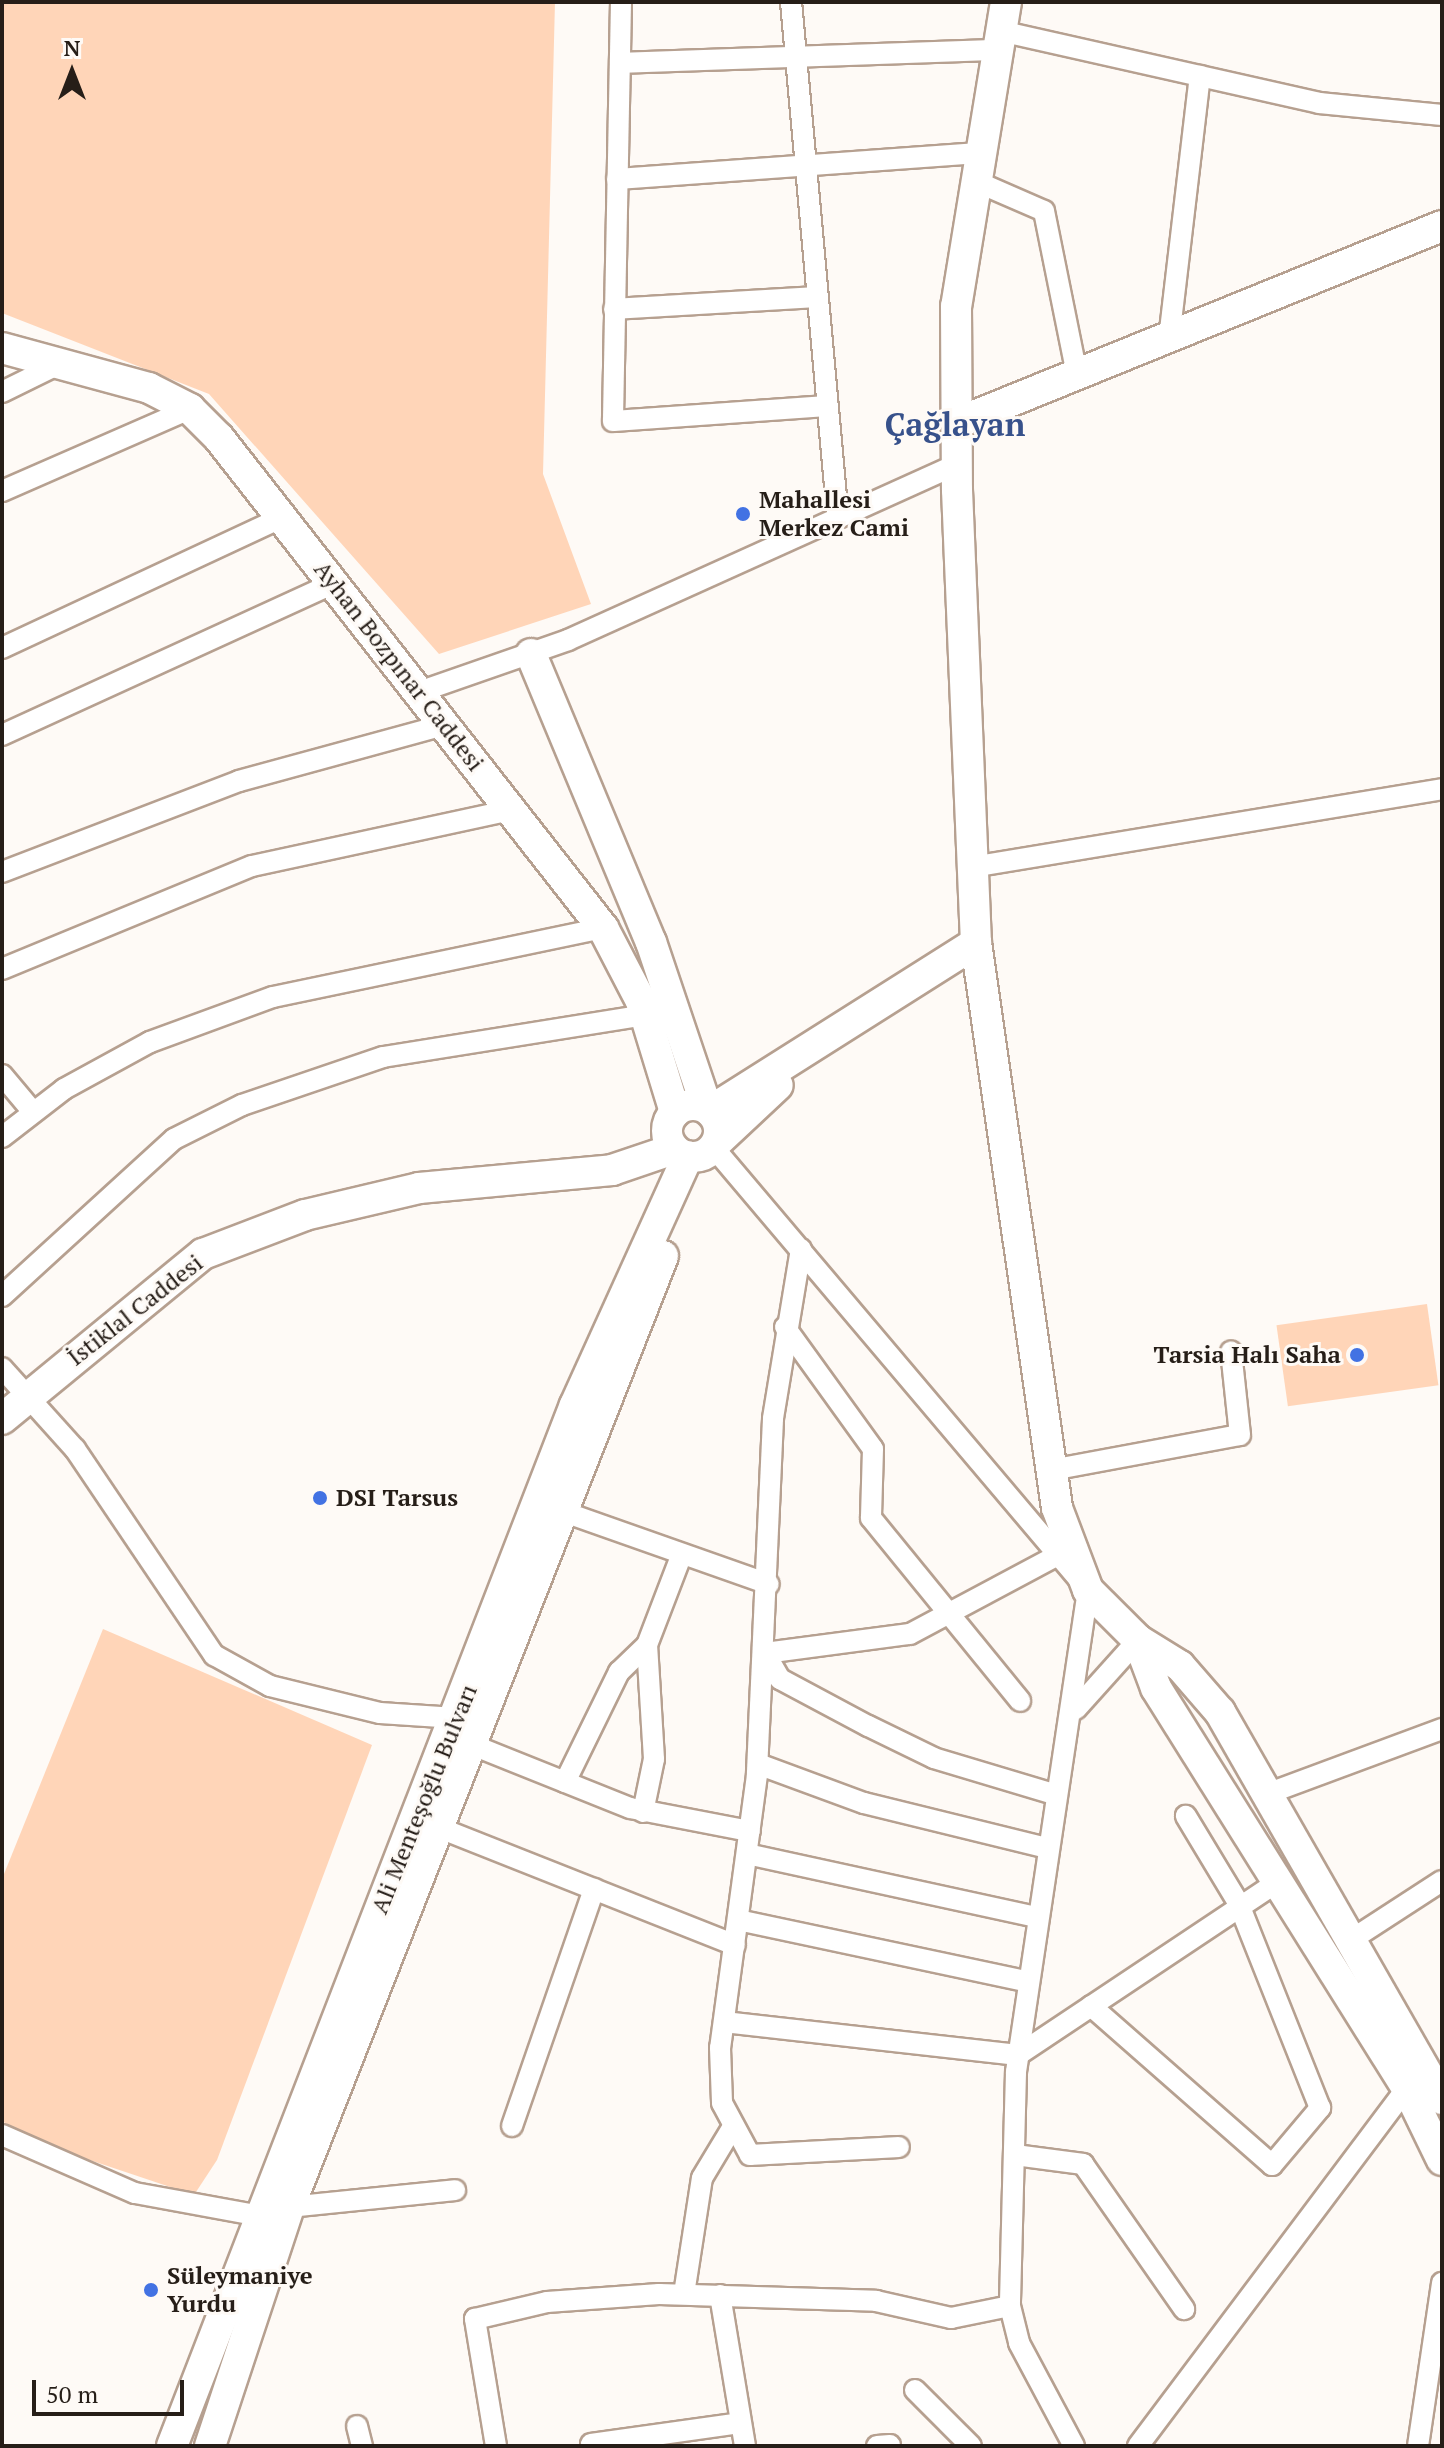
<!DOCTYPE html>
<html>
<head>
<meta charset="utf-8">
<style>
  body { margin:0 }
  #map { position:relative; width:1444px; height:2448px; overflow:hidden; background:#fefaf6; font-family:"PT Serif",serif }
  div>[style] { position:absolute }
  .green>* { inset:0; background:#ffd5b8; transform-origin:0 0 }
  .roads { filter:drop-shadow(2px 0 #b6a090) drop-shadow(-2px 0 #b6a090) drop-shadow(0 2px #b6a090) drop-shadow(0 -2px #b6a090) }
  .street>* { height:20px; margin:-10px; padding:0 10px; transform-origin:10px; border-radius:10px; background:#fff }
  .secondary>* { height:30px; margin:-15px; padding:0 15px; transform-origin:15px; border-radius:15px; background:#fff }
  .secondary>.ring { margin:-15px; padding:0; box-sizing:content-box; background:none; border:30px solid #fff; border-radius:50% }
  .dots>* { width:22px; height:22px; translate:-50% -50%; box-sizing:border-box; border:4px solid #fefaf6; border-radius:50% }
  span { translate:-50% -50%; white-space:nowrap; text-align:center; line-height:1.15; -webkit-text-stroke:6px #fefaf6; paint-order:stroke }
  .poi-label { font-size:24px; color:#261e18; font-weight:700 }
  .left { translate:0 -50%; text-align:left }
  .right { translate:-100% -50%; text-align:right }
  .street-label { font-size:24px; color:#261e18 }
  .district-label { font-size:32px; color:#37518b; font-weight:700 }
  .frame { position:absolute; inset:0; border:4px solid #261e18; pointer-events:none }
  .north { position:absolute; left:32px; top:32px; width:80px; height:80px; -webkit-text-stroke:6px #fefaf6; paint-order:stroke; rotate:0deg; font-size:22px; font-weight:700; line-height:32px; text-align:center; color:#261e18 }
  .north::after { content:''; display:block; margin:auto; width:28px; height:36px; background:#261e18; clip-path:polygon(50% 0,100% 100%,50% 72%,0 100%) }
  .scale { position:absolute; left:32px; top:2380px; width:152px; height:36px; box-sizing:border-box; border:4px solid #261e18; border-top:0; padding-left:10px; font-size:24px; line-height:28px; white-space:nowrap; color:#261e18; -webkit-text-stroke:6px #fefaf6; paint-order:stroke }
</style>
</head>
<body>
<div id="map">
  <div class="green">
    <div style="clip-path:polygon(2px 2px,555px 2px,543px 474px,591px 604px,439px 654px,209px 394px,2px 313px)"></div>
    <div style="left:1427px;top:1304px;width:82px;height:152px;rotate:82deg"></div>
    <div style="clip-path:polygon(103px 1629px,372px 1745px,217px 2160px,194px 2195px,36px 2142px,2px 2121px,2px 1879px)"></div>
  </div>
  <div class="roads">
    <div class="street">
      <div style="left:621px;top:2px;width:419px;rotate:91.1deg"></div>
      <div style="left:613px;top:421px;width:215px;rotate:-4deg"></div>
      <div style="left:791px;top:2px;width:518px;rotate:84.8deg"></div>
      <div style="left:1000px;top:31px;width:327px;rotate:12.7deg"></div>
      <div style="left:1319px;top:103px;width:124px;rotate:5.6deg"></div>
      <div style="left:620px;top:63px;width:377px;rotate:-2deg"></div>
      <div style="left:617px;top:179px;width:363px;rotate:-4.1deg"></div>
      <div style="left:975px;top:181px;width:75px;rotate:23.5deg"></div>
      <div style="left:1044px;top:211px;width:167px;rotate:78.6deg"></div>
      <div style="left:614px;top:309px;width:202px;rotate:-3.4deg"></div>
      <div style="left:1169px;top:339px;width:265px;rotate:-83.3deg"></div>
      <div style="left:2px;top:392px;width:64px;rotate:-26.2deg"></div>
      <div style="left:2px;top:491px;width:205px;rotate:-23.6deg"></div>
      <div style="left:2px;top:648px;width:310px;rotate:-25deg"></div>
      <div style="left:419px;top:692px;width:158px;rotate:-19.2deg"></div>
      <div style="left:568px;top:640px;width:427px;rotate:-24.3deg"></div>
      <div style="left:2px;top:735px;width:365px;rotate:-24.6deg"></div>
      <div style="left:972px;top:867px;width:476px;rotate:-9.4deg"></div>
      <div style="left:2px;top:872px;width:254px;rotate:-21deg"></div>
      <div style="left:239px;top:781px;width:213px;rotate:-15.3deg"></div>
      <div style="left:2px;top:969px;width:270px;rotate:-22.4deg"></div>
      <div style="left:252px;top:866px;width:265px;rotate:-12.2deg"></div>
      <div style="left:2px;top:1075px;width:48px;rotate:50deg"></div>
      <div style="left:2px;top:1137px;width:78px;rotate:-37.7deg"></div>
      <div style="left:64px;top:1089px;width:98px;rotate:-28.7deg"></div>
      <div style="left:150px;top:1042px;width:131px;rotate:-20.1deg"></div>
      <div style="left:273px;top:997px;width:337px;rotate:-11.8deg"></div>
      <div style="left:714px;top:1148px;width:579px;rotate:49.76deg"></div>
      <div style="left:1088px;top:1590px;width:487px;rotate:98.5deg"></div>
      <div style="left:1016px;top:2072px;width:234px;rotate:91.5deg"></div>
      <div style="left:1010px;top:2306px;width:38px;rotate:76deg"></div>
      <div style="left:1019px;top:2343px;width:117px;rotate:61.9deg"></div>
      <div style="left:801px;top:1249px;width:172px;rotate:99.4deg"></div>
      <div style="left:773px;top:1419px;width:356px;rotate:92.6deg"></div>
      <div style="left:757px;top:1775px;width:275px;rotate:97.7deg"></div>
      <div style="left:720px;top:2048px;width:55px;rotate:87.9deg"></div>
      <div style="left:722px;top:2103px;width:59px;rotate:61.7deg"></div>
      <div style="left:750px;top:2155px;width:149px;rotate:-3.1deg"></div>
      <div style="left:2px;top:1296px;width:233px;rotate:-42.4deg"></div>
      <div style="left:174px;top:1139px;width:76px;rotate:-26.6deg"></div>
      <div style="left:242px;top:1105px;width:149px;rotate:-18.8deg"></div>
      <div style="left:383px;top:1057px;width:265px;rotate:-9.1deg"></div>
      <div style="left:785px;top:1327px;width:150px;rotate:54.2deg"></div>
      <div style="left:873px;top:1449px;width:69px;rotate:91.7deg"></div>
      <div style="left:871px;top:1518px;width:236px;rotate:50.8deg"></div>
      <div style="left:2px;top:1368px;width:109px;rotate:48deg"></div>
      <div style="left:75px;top:1449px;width:249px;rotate:56deg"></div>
      <div style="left:214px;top:1655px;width:64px;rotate:29deg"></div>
      <div style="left:270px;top:1686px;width:113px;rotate:13.8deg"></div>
      <div style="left:380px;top:1713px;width:76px;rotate:3.8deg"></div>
      <div style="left:456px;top:1718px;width:34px;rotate:56deg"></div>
      <div style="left:475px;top:1746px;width:167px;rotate:21.8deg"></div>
      <div style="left:630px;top:1808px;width:122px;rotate:10.9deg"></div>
      <div style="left:1051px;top:1470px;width:192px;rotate:-10.5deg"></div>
      <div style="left:1240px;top:1435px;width:84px;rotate:-96.1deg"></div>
      <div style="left:564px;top:1512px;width:217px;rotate:19.4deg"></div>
      <div style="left:1076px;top:1709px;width:93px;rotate:-48.1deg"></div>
      <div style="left:758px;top:1764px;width:113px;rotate:20.2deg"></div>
      <div style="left:864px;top:1803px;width:188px;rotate:13.8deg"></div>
      <div style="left:565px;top:1782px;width:123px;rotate:-63.9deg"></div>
      <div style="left:619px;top:1672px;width:39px;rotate:-44deg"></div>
      <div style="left:647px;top:1645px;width:97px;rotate:-69deg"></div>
      <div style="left:1267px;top:1794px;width:187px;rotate:-20.4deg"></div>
      <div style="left:1057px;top:1795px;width:128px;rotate:-163.3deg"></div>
      <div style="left:934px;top:1758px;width:73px;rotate:-154.1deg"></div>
      <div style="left:868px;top:1726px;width:100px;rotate:-151.9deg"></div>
      <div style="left:780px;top:1679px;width:30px;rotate:-120deg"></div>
      <div style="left:765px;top:1653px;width:146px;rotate:-7.5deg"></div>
      <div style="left:910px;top:1634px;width:170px;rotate:-28.1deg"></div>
      <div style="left:643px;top:1812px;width:54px;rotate:-78.3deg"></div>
      <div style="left:654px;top:1759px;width:114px;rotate:-93.5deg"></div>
      <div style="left:442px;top:1829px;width:315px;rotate:21.6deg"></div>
      <div style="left:747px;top:1854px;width:296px;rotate:12.3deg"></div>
      <div style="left:738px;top:1920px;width:294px;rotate:12deg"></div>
      <div style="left:1351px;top:1940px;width:108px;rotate:-33deg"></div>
      <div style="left:1091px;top:2006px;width:241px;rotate:41.3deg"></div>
      <div style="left:1272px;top:2165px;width:75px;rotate:-49.9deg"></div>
      <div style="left:1320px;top:2108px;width:219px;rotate:-111.7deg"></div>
      <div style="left:1239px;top:1904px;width:103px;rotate:-121.1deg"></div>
      <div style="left:724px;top:2022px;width:296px;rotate:6.4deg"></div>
      <div style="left:1018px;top:2055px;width:315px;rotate:-33.7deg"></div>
      <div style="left:512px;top:2126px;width:251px;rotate:-70.9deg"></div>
      <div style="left:2px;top:2135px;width:145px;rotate:23.6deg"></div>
      <div style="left:135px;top:2193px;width:127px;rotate:10.4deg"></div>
      <div style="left:1015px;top:2155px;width:69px;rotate:7.5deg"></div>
      <div style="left:1083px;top:2164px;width:177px;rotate:55.1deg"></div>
      <div style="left:289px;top:2207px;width:167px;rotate:-5.8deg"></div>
      <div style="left:684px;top:2294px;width:117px;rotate:-81.2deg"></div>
      <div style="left:702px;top:2178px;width:58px;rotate:-59deg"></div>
      <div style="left:720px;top:2295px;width:153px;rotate:80.6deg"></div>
      <div style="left:915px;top:2390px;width:79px;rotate:45deg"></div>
      <div style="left:357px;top:2426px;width:21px;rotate:76deg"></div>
      <div style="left:591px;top:2444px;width:150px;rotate:-8deg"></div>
      <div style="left:496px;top:2446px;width:129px;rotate:-99.4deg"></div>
      <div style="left:475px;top:2319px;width:74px;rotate:-13.3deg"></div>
      <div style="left:547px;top:2302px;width:112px;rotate:-4.1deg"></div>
      <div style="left:659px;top:2294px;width:217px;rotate:1.8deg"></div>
      <div style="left:876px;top:2301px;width:77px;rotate:12.8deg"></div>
      <div style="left:951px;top:2318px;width:60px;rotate:-11.5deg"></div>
      <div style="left:877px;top:2446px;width:13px;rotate:-4deg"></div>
      <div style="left:1138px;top:2446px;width:448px;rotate:-53.1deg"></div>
      <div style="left:1418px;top:2446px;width:165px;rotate:-81.6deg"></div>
    </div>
    <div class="secondary">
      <div style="left:1006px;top:2px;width:308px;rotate:99.3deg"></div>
      <div style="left:956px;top:306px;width:184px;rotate:89.7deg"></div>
      <div style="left:957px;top:490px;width:453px;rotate:87.6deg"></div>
      <div style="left:976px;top:943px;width:571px;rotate:81.84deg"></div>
      <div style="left:1057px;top:1508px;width:88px;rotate:69.3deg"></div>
      <div style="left:1088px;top:1590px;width:71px;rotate:45deg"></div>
      <div style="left:1138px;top:1640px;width:51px;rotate:69.4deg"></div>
      <div style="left:1156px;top:1688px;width:472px;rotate:57.9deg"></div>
      <div style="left:1407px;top:2088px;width:80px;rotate:64.1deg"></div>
      <div style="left:2px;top:348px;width:152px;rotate:15.2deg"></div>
      <div style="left:149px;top:388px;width:46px;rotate:27.1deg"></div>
      <div style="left:190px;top:409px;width:41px;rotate:45deg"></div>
      <div style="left:219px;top:438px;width:623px;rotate:51.92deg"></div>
      <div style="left:603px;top:928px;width:82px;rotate:62.5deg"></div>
      <div style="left:641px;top:1001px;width:116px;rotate:73deg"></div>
      <div style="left:957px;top:423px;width:523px;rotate:-22.11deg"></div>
      <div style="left:531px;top:654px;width:312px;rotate:67.4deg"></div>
      <div style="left:651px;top:942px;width:175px;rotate:71.4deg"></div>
      <div class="ring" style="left:667px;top:1105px;width:22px;height:22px"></div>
      <div style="left:710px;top:1111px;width:315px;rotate:-32.3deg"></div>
      <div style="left:717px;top:1142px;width:83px;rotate:-43.1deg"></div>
      <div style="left:2px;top:1419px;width:260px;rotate:-39.4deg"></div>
      <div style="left:203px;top:1254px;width:109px;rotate:-20.9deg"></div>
      <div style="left:305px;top:1215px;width:117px;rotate:-13.3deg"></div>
      <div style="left:419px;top:1188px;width:194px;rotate:-5.3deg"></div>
      <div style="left:612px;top:1170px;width:65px;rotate:-18.7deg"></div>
      <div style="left:1138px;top:1640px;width:49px;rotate:31.8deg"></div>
      <div style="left:1180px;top:1666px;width:61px;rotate:49deg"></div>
      <div style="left:1220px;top:1712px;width:446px;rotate:60.2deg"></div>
      <div style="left:172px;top:2446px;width:1116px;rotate:-68.84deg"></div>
      <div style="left:575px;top:1405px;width:273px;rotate:-65.6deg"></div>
      <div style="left:210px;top:2446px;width:252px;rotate:-71.7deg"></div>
      <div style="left:289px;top:2207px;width:1022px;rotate:-68.53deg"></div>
    </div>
  </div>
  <div class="dots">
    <div style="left:743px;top:514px;background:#4272e3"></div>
    <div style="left:1357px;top:1355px;background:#4272e3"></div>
    <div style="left:320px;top:1498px;background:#4272e3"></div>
    <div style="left:151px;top:2290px;background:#4272e3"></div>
  </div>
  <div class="poi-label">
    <span class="left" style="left:759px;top:514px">Mahallesi<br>Merkez Cami</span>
    <span class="right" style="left:1341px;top:1355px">Tarsia Halı Saha</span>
    <span class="left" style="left:336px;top:1498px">DSI Tarsus</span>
    <span class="left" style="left:167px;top:2290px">Süleymaniye<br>Yurdu</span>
  </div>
  <div class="street-label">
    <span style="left:399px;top:666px;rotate:52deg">Ayhan Bozpınar Caddesi</span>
    <span style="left:135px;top:1310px;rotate:-38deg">İstiklal Caddesi</span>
    <span style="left:424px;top:1799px;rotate:-68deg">Ali Menteşoğlu Bulvarı</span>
  </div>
  <div class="district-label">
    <span style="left:955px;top:424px">Çağlayan</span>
  </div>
  <div class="frame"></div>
  <div class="north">N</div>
  <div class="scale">50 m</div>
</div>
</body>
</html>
